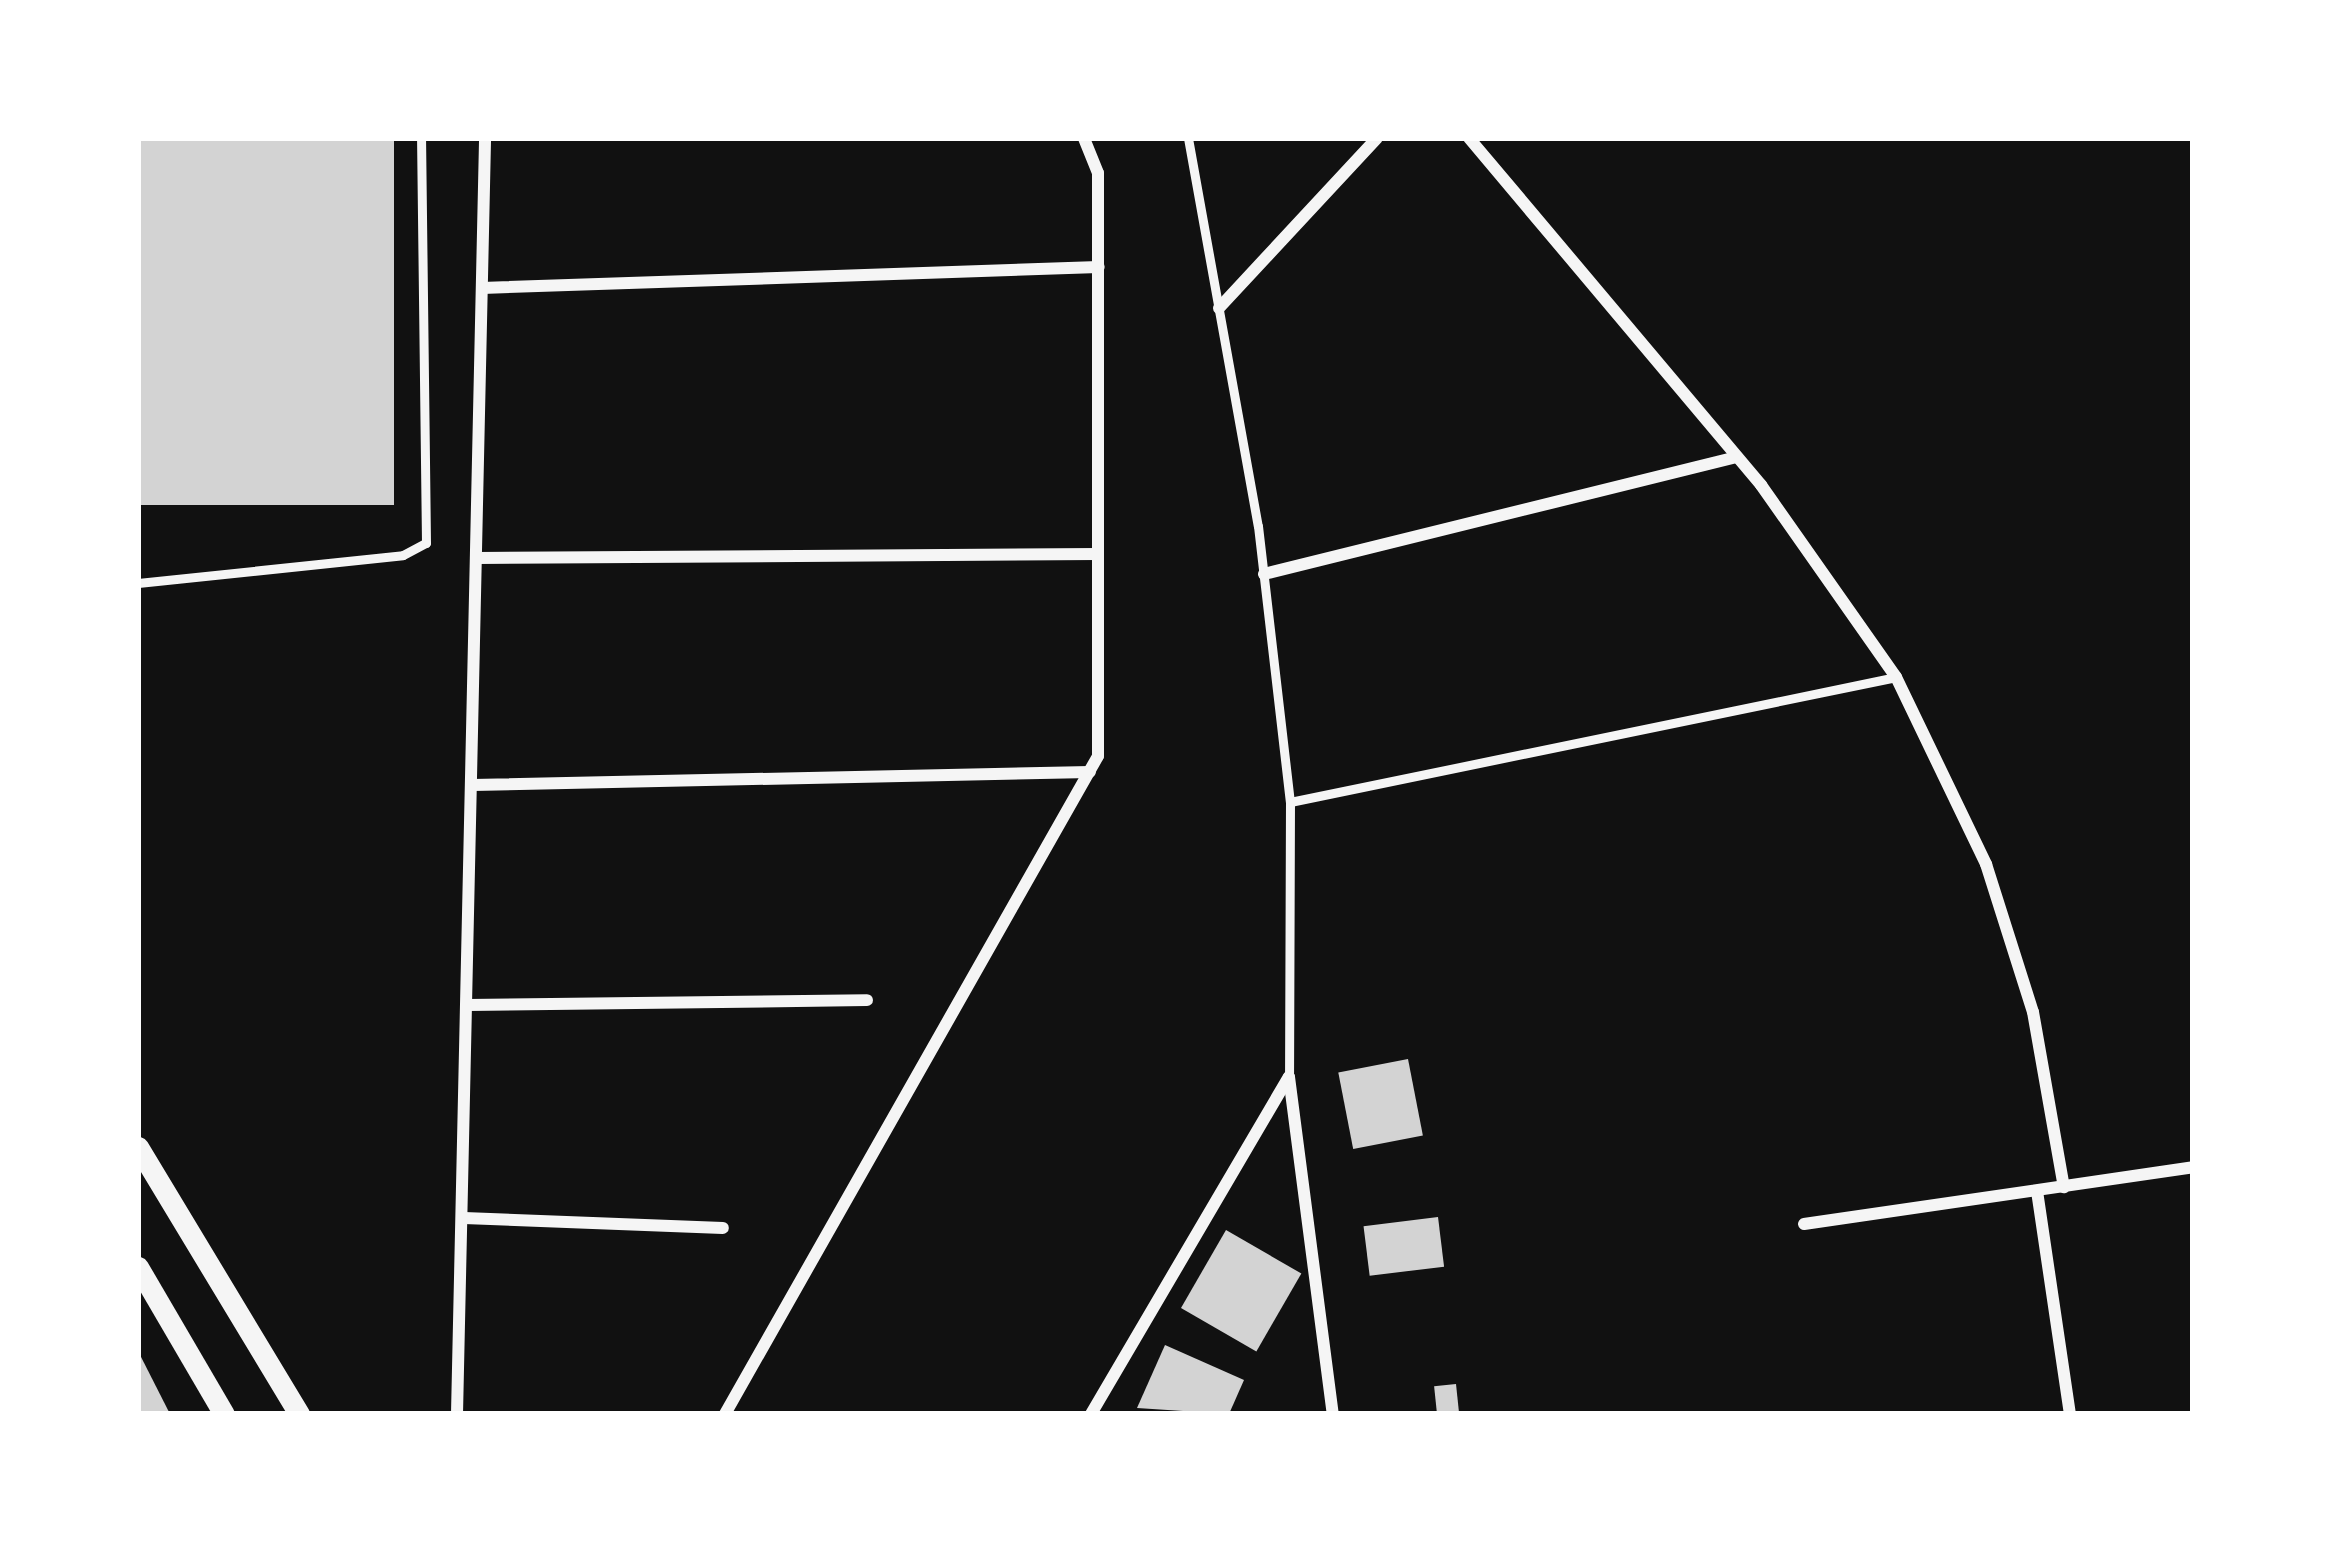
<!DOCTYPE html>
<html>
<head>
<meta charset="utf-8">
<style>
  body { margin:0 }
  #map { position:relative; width:2331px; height:1552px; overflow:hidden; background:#111; font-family:"Asap Condensed",sans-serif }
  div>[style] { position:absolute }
  .building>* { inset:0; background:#d3d3d3; transform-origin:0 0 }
  .service>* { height:9px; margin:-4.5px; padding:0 4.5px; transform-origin:4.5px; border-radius:4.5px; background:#f5f5f5 }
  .minor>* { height:12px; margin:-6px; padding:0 6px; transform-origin:6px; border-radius:6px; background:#f5f5f5 }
  .tertiary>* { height:21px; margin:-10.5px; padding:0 10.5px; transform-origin:10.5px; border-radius:10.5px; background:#f5f5f5 }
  span { translate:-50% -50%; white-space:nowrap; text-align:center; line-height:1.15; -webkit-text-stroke:12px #fff; paint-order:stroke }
  .frame { position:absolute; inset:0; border:141px solid #fff; pointer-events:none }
</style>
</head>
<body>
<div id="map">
  <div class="building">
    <div style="left:138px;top:138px;width:256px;height:367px"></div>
    <div style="left:1408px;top:1059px;width:78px;height:71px;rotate:79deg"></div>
    <div style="left:1438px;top:1217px;width:50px;height:75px;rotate:83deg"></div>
    <div style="left:1226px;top:1230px;width:87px;height:90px;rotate:30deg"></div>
    <div style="clip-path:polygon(1165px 1345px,1244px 1380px,1229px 1414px,1137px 1408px)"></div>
    <div style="clip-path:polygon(138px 1351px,170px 1414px,138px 1414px)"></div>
    <div style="left:1456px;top:1384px;width:30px;height:22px;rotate:84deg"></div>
  </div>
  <div class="service">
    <div style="left:1188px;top:138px;width:394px;rotate:79.8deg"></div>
    <div style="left:1258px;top:526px;width:278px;rotate:83.4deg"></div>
    <div style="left:1290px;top:802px;width:275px;rotate:90.2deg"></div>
    <div style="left:138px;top:583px;width:266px;rotate:-6deg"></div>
    <div style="left:403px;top:555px;width:26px;rotate:-28deg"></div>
    <div style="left:426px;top:543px;width:405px;rotate:-90.7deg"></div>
    <div style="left:1290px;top:802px;width:619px;rotate:-11.65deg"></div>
  </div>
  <div class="minor">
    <div style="left:1469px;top:138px;width:454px;rotate:49.9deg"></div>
    <div style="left:1761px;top:485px;width:235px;rotate:54.9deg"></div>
    <div style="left:1896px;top:677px;width:208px;rotate:64.3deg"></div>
    <div style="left:1986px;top:864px;width:155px;rotate:72.4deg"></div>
    <div style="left:2033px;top:1012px;width:178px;rotate:80deg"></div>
    <div style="left:482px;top:288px;width:617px;rotate:-1.95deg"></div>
    <div style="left:1219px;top:308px;width:232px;rotate:-47.1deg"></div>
    <div style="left:477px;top:558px;width:621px;rotate:-0.37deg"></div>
    <div style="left:1264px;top:574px;width:487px;rotate:-13.9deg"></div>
    <div style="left:473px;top:785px;width:617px;rotate:-1.21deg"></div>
    <div style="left:468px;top:1005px;width:399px;rotate:-0.7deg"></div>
    <div style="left:1289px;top:1077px;width:340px;rotate:82.6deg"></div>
    <div style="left:2037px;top:1191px;width:225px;rotate:81.6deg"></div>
    <div style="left:464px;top:1218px;width:259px;rotate:2.2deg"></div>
    <div style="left:1804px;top:1224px;width:393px;rotate:-8.3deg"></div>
    <div style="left:457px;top:1414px;width:1276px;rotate:-88.74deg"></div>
    <div style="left:725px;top:1414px;width:756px;rotate:-60.45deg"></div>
    <div style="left:1098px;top:756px;width:583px;rotate:-90deg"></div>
    <div style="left:1098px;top:173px;width:38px;rotate:-112deg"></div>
    <div style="left:1091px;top:1414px;width:391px;rotate:-59.6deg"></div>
  </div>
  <div class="tertiary">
    <div style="left:138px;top:1147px;width:312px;rotate:58.9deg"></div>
    <div style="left:138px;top:1267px;width:170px;rotate:59.7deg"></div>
  </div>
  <div class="frame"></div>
</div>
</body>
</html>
